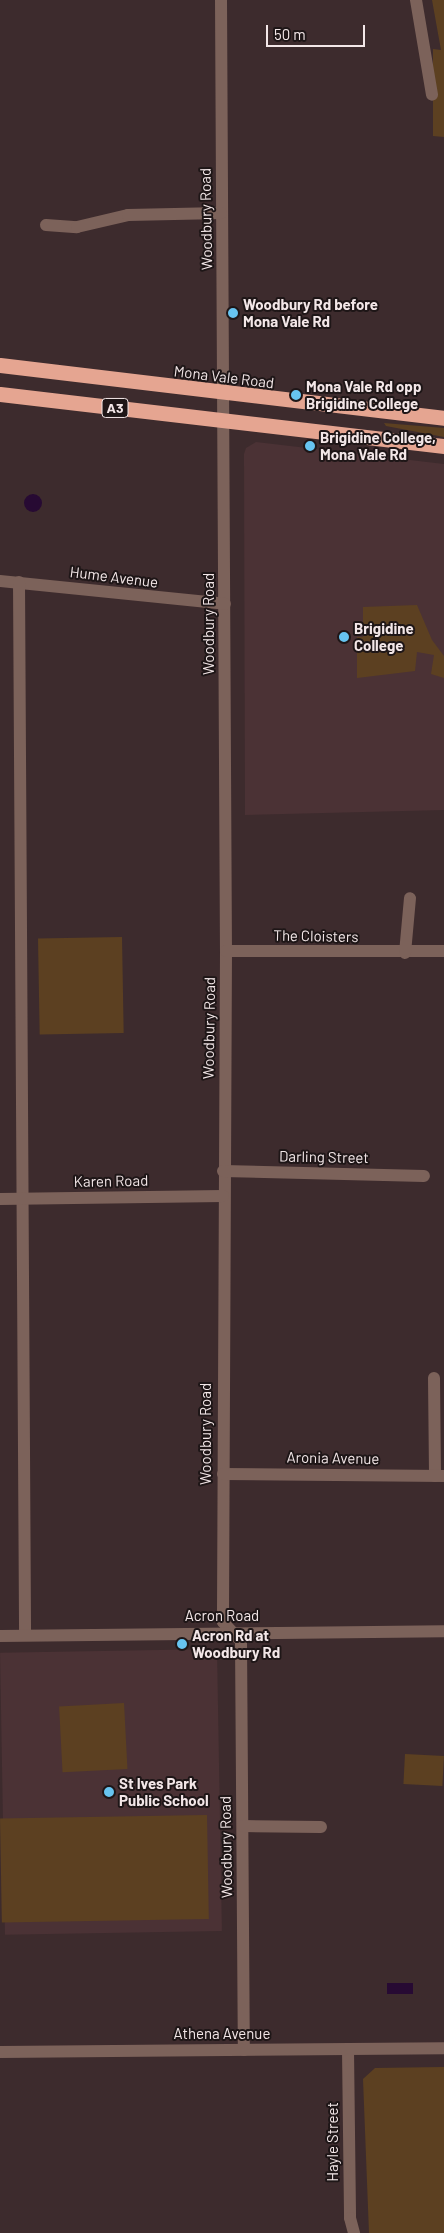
<!DOCTYPE html>
<html>
<head>
<meta charset="utf-8">
<style>
  body { margin:0 }
  #map { position:relative; width:444px; height:2233px; overflow:hidden; background:#3d2b2d; font-family:Barlow,sans-serif }
  div>[style] { position:absolute }
  .built>* { inset:0; background:#4b3235; transform-origin:0 0 }
  .green>* { inset:0; background:#5c4021; transform-origin:0 0 }
  .water>* { inset:0; background:#270a33; transform-origin:0 0 }
  .round { border-radius:50% }
  .minor>* { height:12px; margin:-6px; padding:0 6px; transform-origin:6px; border-radius:6px; background:#7c625a }
  .highway>* { height:15px; margin:-7.5px; padding:0 7.5px; transform-origin:7.5px; border-radius:7.5px; background:#e5a591 }
  .dots>* { width:14px; height:14px; translate:-50% -50%; box-sizing:border-box; border:2px solid #1e1617; border-radius:50% }
  span { translate:-50% -50%; white-space:nowrap; text-align:center; line-height:1.15; -webkit-text-stroke:4px #1e1617; paint-order:stroke }
  .shield-label span { padding:1px 4px; background:#1e1617; border:1px solid; border-radius:4px; -webkit-text-stroke-width:0 }
  .shield-label { font-size:14px; color:#f3e7e8; font-weight:700 }
  .street-label { font-size:15px; color:#f3e7e8 }
  .poi-label { font-size:15px; color:#f3e7e8; font-weight:700 }
  .left { translate:0 -50%; text-align:left }
  .scale { position:absolute; left:266px; top:25px; width:99px; height:22px; box-sizing:border-box; border:2px solid #f3e7e8; border-top:0; padding-left:6px; font-size:15px; line-height:18px; white-space:nowrap; color:#f3e7e8; -webkit-text-stroke:4px #1e1617; paint-order:stroke }
</style>
</head>
<body>
<div id="map">
  <div class="built">
    <div style="clip-path:polygon(256px 442px,444px 464px,444px 810px,245px 815px,244px 454px,246px 448px)"></div>
    <div style="left:217px;top:1649px;width:282px;height:217px;rotate:89deg"></div>
  </div>
  <div class="green">
    <div style="clip-path:polygon(432px 0,444px 0,444px 137px,433px 136px,433px 49px,441px 50px)"></div>
    <div style="clip-path:polygon(384px 423px,444px 428px,444px 437px,386px 426px)"></div>
    <div style="clip-path:polygon(417px 605px,432px 640px,444px 656px,444px 678px,431px 674px,434px 655px,417px 652px,415px 671px,357px 678px,357px 637px,363px 637px,363px 607px)"></div>
    <div style="left:122px;top:937px;width:96px;height:84px;rotate:89deg"></div>
    <div style="left:124px;top:1703px;width:66px;height:65px;rotate:87deg"></div>
    <div style="left:405px;top:1754px;width:39px;height:30px;rotate:3deg"></div>
    <div style="left:207px;top:1815px;width:104px;height:207px;rotate:89deg"></div>
    <div style="clip-path:polygon(444px 2067px,444px 2233px,369px 2233px,363px 2079px,375px 2068px)"></div>
  </div>
  <div class="water">
    <div class="round" style="left:24px;top:494px;width:18px;height:18px"></div>
    <div style="left:387px;top:1983px;width:26px;height:11px"></div>
  </div>
  <div class="minor">
    <div style="left:221px;top:0;width:951px;rotate:89.7deg"></div>
    <div style="left:226px;top:951px;width:671px;rotate:90.26deg"></div>
    <div style="left:223px;top:1622px;width:26px;rotate:47deg"></div>
    <div style="left:241px;top:1641px;width:409px;rotate:89.6deg"></div>
    <div style="left:416px;top:0;width:96px;rotate:80.4deg"></div>
    <div style="left:46px;top:225px;width:31px;rotate:4deg"></div>
    <div style="left:77px;top:227px;width:52px;rotate:-13.2deg"></div>
    <div style="left:128px;top:215px;width:93px;rotate:-1.2deg"></div>
    <div style="left:0;top:581px;width:226px;rotate:5.8deg"></div>
    <div style="left:19px;top:582px;width:1053px;rotate:89.67deg"></div>
    <div style="left:226px;top:951px;width:218px"></div>
    <div style="left:405px;top:953px;width:55px;rotate:-84.8deg"></div>
    <div style="left:223px;top:1171px;width:201px;rotate:1.4deg"></div>
    <div style="left:0;top:1199px;width:223px;rotate:-0.8deg"></div>
    <div style="left:434px;top:1378px;width:98px;rotate:89.4deg"></div>
    <div style="left:223px;top:1474px;width:221px;rotate:0.5deg"></div>
    <div style="left:0;top:1636px;width:444px;rotate:-0.6deg"></div>
    <div style="left:243px;top:1826px;width:78px;rotate:0.7deg"></div>
    <div style="left:348px;top:2050px;width:168px;rotate:89.3deg"></div>
    <div style="left:350px;top:2218px;width:16px;rotate:75deg"></div>
    <div style="left:0;top:2052px;width:444px;rotate:-0.5deg"></div>
  </div>
  <div class="highway">
    <div style="left:0;top:365px;width:447px;rotate:6.8deg"></div>
    <div style="left:0;top:394px;width:447px;rotate:6.7deg"></div>
  </div>
  <div class="dots">
    <div style="left:233px;top:313px;background:#67c4f0"></div>
    <div style="left:296px;top:395px;background:#67c4f0"></div>
    <div style="left:310px;top:446px;background:#67c4f0"></div>
    <div style="left:344px;top:637px;background:#67c4f0"></div>
    <div style="left:182px;top:1644px;background:#67c4f0"></div>
    <div style="left:109px;top:1792px;background:#67c4f0"></div>
  </div>
  <div class="shield-label">
    <span style="left:115px;top:408px">A3</span>
  </div>
  <div class="street-label">
    <span style="left:206px;top:219px;rotate:-91deg">Woodbury Road</span>
    <span style="left:224px;top:377px;rotate:7deg">Mona Vale Road</span>
    <span style="left:114px;top:577px;rotate:7deg">Hume Avenue</span>
    <span style="left:209px;top:624px;rotate:-90deg">Woodbury Road</span>
    <span style="left:316px;top:936px;rotate:1deg">The Cloisters</span>
    <span style="left:209px;top:1028px;rotate:-89deg">Woodbury Road</span>
    <span style="left:324px;top:1157px;rotate:1deg">Darling Street</span>
    <span style="left:111px;top:1181px;rotate:-1deg">Karen Road</span>
    <span style="left:206px;top:1434px;rotate:-90deg">Woodbury Road</span>
    <span style="left:333px;top:1458px;rotate:1deg">Aronia Avenue</span>
    <span style="left:222px;top:1616px">Acron Road</span>
    <span style="left:226px;top:1847px;rotate:-91deg">Woodbury Road</span>
    <span style="left:222px;top:2034px">Athena Avenue</span>
    <span style="left:333px;top:2142px;rotate:-90deg">Hayle Street</span>
  </div>
  <div class="poi-label">
    <span class="left" style="left:243px;top:313px">Woodbury Rd before<br>Mona Vale Rd</span>
    <span class="left" style="left:306px;top:395px">Mona Vale Rd opp<br>Brigidine College</span>
    <span class="left" style="left:320px;top:446px">Brigidine College,<br>Mona Vale Rd</span>
    <span class="left" style="left:354px;top:637px">Brigidine<br>College</span>
    <span class="left" style="left:192px;top:1644px">Acron Rd at<br>Woodbury Rd</span>
    <span class="left" style="left:119px;top:1792px">St Ives Park<br>Public School</span>
  </div>
  <div class="scale">50 m</div>
</div>
</body>
</html>
